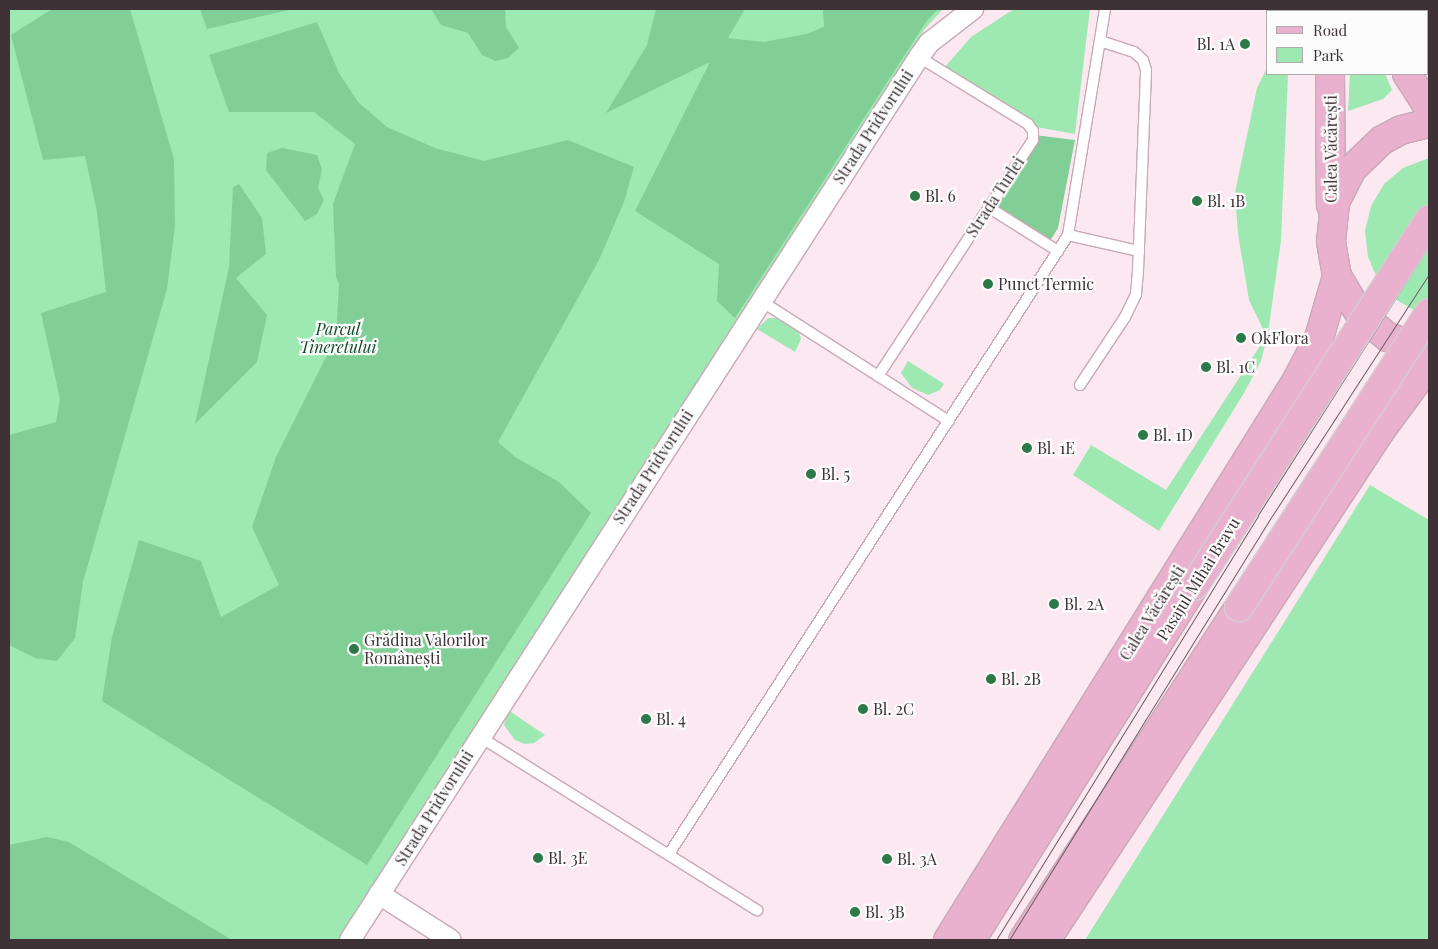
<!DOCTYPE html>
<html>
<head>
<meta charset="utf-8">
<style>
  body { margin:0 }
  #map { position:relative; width:1438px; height:949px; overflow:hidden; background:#fce8f1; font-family:"Playfair Display",serif }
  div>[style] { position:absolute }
  .green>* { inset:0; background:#9ee8b2 }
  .forest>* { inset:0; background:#81cf97 }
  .roads { filter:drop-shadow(1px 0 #c8a9b7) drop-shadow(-1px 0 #c8a9b7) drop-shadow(0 1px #c8a9b7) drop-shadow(0 -1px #c8a9b7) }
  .lane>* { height:10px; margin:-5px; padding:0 5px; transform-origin:5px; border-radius:5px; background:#fff }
  .street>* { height:20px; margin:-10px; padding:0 10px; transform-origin:10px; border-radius:10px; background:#fff }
  .primary>* { height:28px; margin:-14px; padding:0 14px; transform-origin:14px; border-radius:14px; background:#e9b1cd }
  .tram>* { height:1px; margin:-0.5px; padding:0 0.5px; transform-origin:0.5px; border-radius:0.5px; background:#6a5c62 }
  .bridges { filter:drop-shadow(1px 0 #d1cecf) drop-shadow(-1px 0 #d1cecf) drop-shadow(0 1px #d1cecf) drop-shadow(0 -1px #d1cecf) }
  .primary-bridge>* { height:28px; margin:-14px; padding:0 14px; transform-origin:14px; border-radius:14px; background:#e9b1cd }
  .dots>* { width:14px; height:14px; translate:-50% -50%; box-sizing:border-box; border:2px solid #fcfcfc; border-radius:50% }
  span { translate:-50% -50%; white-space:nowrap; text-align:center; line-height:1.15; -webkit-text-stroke:4.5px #fcfcfc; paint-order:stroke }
  .poi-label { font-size:16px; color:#3e3237 }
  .right { translate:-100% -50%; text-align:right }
  .left { translate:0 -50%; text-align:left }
  .street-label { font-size:16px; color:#3e3237 }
  .park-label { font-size:16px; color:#0c4824; font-style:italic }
  .frame { position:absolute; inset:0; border:10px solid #3e3237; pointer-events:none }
  .legend { position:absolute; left:1266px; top:10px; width:162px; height:65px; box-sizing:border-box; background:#fcfcfc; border:1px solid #b0abad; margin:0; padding:6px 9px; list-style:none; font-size:15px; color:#3e3237 }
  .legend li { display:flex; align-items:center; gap:10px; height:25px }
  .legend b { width:25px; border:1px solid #b0abad }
</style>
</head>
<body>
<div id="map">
  <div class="green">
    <div style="clip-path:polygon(9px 9px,943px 9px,924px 30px,342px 940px,9px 940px)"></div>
    <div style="clip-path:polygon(1014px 9px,1090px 9px,1075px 134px,1036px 127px,1028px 117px,945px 67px,971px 37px)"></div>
    <div style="clip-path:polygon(1267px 68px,1267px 74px,1288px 74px,1281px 240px,1268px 333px,1261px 361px,1244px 393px,1159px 531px,1073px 475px,1091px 445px,1166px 490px,1262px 343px,1262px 327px,1249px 300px,1238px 234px,1235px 192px,1257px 88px)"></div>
    <div style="clip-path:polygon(1350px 74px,1385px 74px,1392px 90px,1383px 99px,1348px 111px)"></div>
    <div style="clip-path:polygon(1429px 158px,1429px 315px,1417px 312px,1395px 299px,1378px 280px,1368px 257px,1365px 231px,1371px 206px,1384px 184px,1403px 168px)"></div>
    <div style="clip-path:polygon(768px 318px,780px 318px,799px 332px,801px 339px,795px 352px,757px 329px)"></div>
    <div style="clip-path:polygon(908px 361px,944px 384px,940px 390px,928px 395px,912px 388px,901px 373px)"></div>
    <div style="clip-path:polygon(1370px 485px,1429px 520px,1429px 940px,1085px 940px)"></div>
    <div style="clip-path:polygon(508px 710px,545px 735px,534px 743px,525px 744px,515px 740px,504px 725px)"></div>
  </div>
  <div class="forest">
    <div style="clip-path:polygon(52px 9px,130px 9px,174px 159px,175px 226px,167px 289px,83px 582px,75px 638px,57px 661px,35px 658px,9px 645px,9px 435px,56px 422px,60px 399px,41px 313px,106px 292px,97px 212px,85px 156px,43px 160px,11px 35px)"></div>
    <div style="clip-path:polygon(200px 9px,293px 9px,207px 29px)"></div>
    <div style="clip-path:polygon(431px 9px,505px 9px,506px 27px,519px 48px,508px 58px,496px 61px,482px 55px,468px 33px,441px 25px)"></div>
    <div style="clip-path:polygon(656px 9px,745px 9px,728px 38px,764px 42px,806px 34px,824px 27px,823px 9px,938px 9px,926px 22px,735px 318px,717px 301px,719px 264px,635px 211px,710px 62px,606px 113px,647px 45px)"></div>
    <div style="clip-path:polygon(317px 22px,339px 73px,358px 102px,387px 127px,435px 148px,484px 161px,568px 140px,634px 167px,624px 202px,599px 260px,498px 442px,515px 457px,559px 482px,591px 513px,367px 865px,102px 701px,112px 637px,139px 540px,201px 561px,221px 617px,279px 585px,252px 527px,276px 457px,336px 337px,339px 284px,336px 277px,333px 204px,355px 144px,314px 112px,229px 112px,209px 55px)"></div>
    <div style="clip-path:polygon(1035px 135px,1075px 140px,1058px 228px,1050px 241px,992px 205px)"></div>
    <div style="clip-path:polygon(282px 148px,317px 155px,322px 169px,318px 188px,324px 200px,317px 214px,305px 221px,266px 170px,267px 153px)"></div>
    <div style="clip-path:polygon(239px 184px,262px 218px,266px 254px,236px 278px,267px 315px,257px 362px,195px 424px,229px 267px,233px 187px)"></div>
    <div style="clip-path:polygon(47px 837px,69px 842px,232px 940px,9px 940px,9px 845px)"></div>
  </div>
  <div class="roads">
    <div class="lane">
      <div style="left:988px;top:207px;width:83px;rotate:32.2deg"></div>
      <div style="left:1068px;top:235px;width:73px;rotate:12.7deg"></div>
      <div style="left:761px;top:301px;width:223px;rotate:32.6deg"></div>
      <div style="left:878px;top:376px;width:282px;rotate:-56.7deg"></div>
      <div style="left:1033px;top:140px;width:9px;rotate:-90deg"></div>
      <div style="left:1033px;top:131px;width:9px;rotate:-126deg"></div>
      <div style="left:1028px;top:124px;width:128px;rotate:-148.4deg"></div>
      <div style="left:1080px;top:385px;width:82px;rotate:-56.5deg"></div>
      <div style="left:1125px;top:317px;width:25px;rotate:-64deg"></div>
      <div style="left:1136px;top:294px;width:23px;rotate:-85deg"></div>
      <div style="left:1138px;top:271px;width:201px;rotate:-87.7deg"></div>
      <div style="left:1146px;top:70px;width:10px;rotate:-107deg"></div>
      <div style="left:1143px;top:60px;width:12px;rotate:-138deg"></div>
      <div style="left:1134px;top:52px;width:36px;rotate:-162deg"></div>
      <div style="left:480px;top:737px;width:327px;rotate:32deg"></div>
      <div style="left:669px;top:854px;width:736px;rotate:-57.19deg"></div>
      <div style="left:1068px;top:235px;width:229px;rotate:-80.7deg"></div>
    </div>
    <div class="street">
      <div style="left:379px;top:894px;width:85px;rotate:32.6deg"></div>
      <div style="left:350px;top:940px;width:1050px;rotate:-57.2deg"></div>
      <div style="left:919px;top:57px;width:17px;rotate:-54deg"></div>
      <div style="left:929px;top:43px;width:56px;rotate:-37.7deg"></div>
    </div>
    <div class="primary">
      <div style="left:1330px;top:9px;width:2px;rotate:90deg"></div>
      <div style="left:1386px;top:9px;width:2px;rotate:63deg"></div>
      <div style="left:1330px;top:74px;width:131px;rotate:89.6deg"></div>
      <div style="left:1407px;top:74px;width:40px;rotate:57.1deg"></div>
      <div style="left:1429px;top:123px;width:29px;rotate:166deg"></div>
      <div style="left:1401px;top:130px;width:21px;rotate:152deg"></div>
      <div style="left:1382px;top:140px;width:42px;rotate:136deg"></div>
      <div style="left:1352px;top:169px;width:38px;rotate:117deg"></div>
      <div style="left:1335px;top:203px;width:39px;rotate:96deg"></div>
      <div style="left:1331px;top:242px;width:35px;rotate:80deg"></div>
      <div style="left:1337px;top:276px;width:43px;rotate:59.3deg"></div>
      <div style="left:1359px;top:313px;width:38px;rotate:40deg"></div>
      <div style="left:1388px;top:337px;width:43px;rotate:18.9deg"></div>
      <div style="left:948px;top:940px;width:660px;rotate:-58.07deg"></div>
      <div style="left:1297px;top:380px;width:47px;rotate:-62.4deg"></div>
      <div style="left:1319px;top:338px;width:65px;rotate:-73.8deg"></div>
      <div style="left:971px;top:940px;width:418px;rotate:-57.8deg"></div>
      <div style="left:1023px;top:940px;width:397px;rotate:-57deg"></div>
      <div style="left:1046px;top:940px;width:610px;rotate:-56.7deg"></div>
      <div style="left:1381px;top:430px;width:81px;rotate:-53.6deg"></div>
    </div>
  </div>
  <div class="tram">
    <div style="left:996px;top:940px;width:499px;rotate:-58.3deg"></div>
    <div style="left:1258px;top:515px;width:319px;rotate:-57.6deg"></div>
    <div style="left:1009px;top:940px;width:492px;rotate:-58.2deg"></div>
    <div style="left:1268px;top:522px;width:296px;rotate:-57deg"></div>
  </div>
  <div class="bridges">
    <div class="primary-bridge">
      <div style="left:1194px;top:586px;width:435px;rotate:-57.3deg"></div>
      <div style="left:1239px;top:607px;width:350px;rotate:-57.1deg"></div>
    </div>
  </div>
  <div class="dots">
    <div style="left:1245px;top:44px;background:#2c7847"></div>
    <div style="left:915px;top:196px;background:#2c7847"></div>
    <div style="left:1197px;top:201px;background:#2c7847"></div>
    <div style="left:988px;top:284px;background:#2c7847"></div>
    <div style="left:1241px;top:338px;background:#2c7847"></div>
    <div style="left:1206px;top:367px;background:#2c7847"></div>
    <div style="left:1143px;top:435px;background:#2c7847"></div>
    <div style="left:1027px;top:448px;background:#2c7847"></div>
    <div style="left:811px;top:474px;background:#2c7847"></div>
    <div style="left:1054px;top:604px;background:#2c7847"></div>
    <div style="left:354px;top:649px;background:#2c7847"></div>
    <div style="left:991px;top:679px;background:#2c7847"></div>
    <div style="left:863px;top:709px;background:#2c7847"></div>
    <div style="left:646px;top:719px;background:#2c7847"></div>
    <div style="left:538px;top:858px;background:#2c7847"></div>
    <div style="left:887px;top:859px;background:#2c7847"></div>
    <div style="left:855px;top:912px;background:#2c7847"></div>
  </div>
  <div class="poi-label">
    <span class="right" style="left:1235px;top:44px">Bl. 1A</span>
    <span class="left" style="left:925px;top:196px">Bl. 6</span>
    <span class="left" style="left:1207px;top:201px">Bl. 1B</span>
    <span class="left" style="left:998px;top:284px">Punct Termic</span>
    <span class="left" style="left:1251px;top:338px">OkFlora</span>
    <span class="left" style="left:1216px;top:367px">Bl. 1C</span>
    <span class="left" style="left:1153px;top:435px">Bl. 1D</span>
    <span class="left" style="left:1037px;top:448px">Bl. 1E</span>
    <span class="left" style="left:821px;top:474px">Bl. 5</span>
    <span class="left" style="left:1064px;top:604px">Bl. 2A</span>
    <span class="left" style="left:364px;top:649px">Grădina Valorilor<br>Românești</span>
    <span class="left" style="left:1001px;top:679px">Bl. 2B</span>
    <span class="left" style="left:873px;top:709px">Bl. 2C</span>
    <span class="left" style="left:656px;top:719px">Bl. 4</span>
    <span class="left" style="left:548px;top:858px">Bl. 3E</span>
    <span class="left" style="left:897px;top:859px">Bl. 3A</span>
    <span class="left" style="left:865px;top:912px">Bl. 3B</span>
  </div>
  <div class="street-label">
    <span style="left:873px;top:127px;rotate:-57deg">Strada Pridvorului</span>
    <span style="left:1331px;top:149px;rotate:-90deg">Calea Văcărești</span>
    <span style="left:995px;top:197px;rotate:-57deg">Strada Turlei</span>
    <span style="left:653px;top:467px;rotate:-57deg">Strada Pridvorului</span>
    <span style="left:1198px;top:579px;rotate:-58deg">Pasajul Mihai Bravu</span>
    <span style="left:1152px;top:613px;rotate:-58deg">Calea Văcărești</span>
    <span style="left:434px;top:808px;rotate:-58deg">Strada Pridvorului</span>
  </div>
  <div class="park-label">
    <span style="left:338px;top:338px">Parcul<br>Tineretului</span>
  </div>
  <div class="frame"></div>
  <ul class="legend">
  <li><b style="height:6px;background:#e9b1cd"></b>Road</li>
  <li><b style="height:14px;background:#9ee8b2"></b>Park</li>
  </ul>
</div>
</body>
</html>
